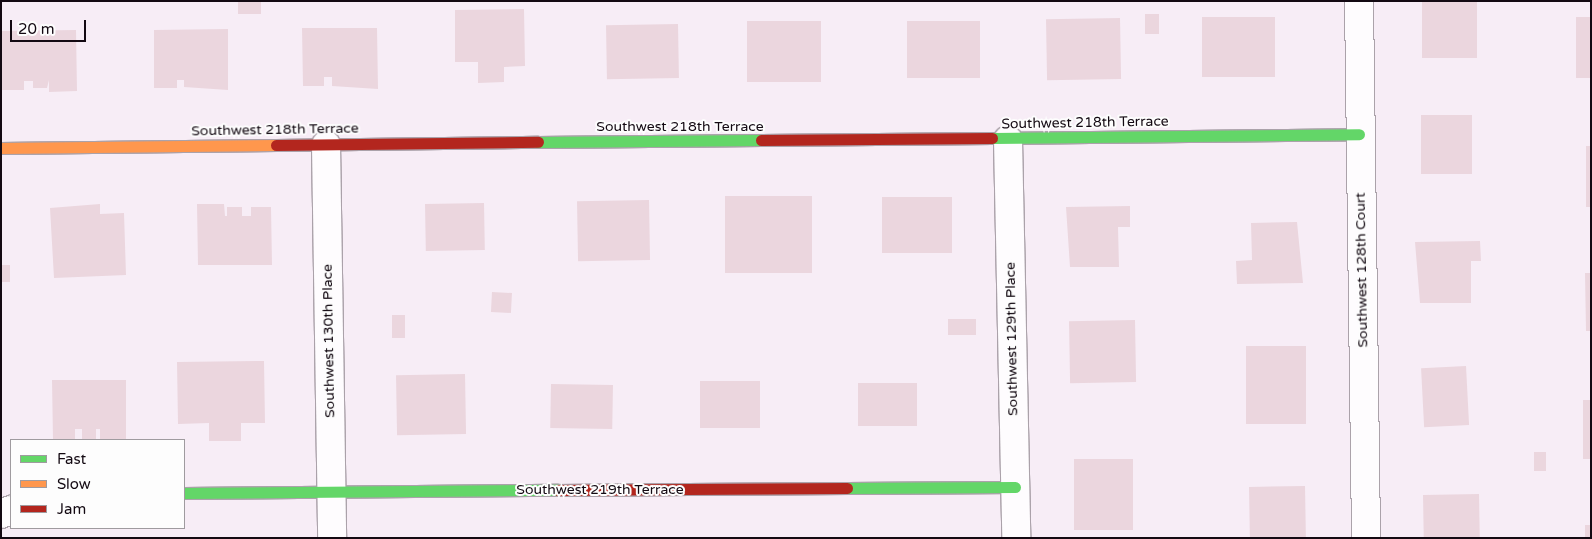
<!DOCTYPE html>
<html>
<head>
<meta charset="utf-8">
<style>
  body { margin:0 }
  #map { position:relative; width:1592px; height:539px; overflow:hidden; background:#f7edf6; font-family:"Varela Round",sans-serif }
  div>[style] { position:absolute }
  .building>* { inset:0; background:#ebd6de; transform-origin:0 0 }
  .roads { filter:drop-shadow(1px 0 #aba2aa) drop-shadow(-1px 0 #aba2aa) drop-shadow(0 1px #aba2aa) drop-shadow(0 -1px #aba2aa) }
  .street>* { height:28px; margin:-14px; padding:0 14px; transform-origin:14px; border-radius:14px; background:#fefcfe }
  .fast>* { height:11px; margin:-5.5px; padding:0 5.5px; transform-origin:5.5px; border-radius:5.5px; background:#63d668 }
  .slow>* { height:11px; margin:-5.5px; padding:0 5.5px; transform-origin:5.5px; border-radius:5.5px; background:#ff974d }
  .jam>* { height:11px; margin:-5.5px; padding:0 5.5px; transform-origin:5.5px; border-radius:5.5px; background:#b3261e }
  span { translate:-50% -50%; white-space:nowrap; text-align:center; line-height:1.15; -webkit-text-stroke:4px #fdfdfd; paint-order:stroke }
  .street-label { font-size:14px; color:#130912 }
  .frame { position:absolute; inset:0; border:2px solid #130912; pointer-events:none }
  .legend { position:absolute; left:10px; top:439px; width:175px; height:90px; box-sizing:border-box; background:#fdfdfd; border:1px solid #9f9b9f; margin:0; padding:6px 9px; list-style:none; font-size:15px; color:#130912 }
  .legend li { display:flex; align-items:center; gap:10px; height:25px }
  .legend b { width:25px; border:1px solid #9f9b9f }
  .scale { position:absolute; left:10px; top:20px; width:76px; height:22px; box-sizing:border-box; border:2px solid #130912; border-top:0; padding-left:6px; font-size:15px; line-height:18px; white-space:nowrap; color:#130912; -webkit-text-stroke:4px #fdfdfd; paint-order:stroke }
</style>
</head>
<body>
<div id="map">
  <div class="building">
    <div style="left:238px;top:1px;width:23px;height:13px"></div>
    <div style="left:1422px;top:1px;width:55px;height:57px"></div>
    <div style="clip-path:polygon(524px 9px,525px 66px,504px 67px,504px 82px,478px 83px,478px 62px,455px 62px,455px 10px)"></div>
    <div style="left:1145px;top:14px;width:14px;height:20px"></div>
    <div style="left:1275px;top:17px;width:60px;height:73px;rotate:90deg"></div>
    <div style="left:1591px;top:17px;width:61px;height:15px;rotate:90deg"></div>
    <div style="left:1120px;top:18px;width:61px;height:74px;rotate:89deg"></div>
    <div style="left:821px;top:21px;width:61px;height:74px;rotate:90deg"></div>
    <div style="left:980px;top:21px;width:57px;height:73px;rotate:90deg"></div>
    <div style="left:678px;top:24px;width:54px;height:72px;rotate:89deg"></div>
    <div style="clip-path:polygon(302px 28px,377px 28px,378px 89px,332px 86px,332px 77px,324px 77px,324px 86px,303px 86px)"></div>
    <div style="clip-path:polygon(228px 29px,228px 90px,184px 87px,184px 80px,177px 80px,177px 88px,154px 88px,154px 30px)"></div>
    <div style="clip-path:polygon(76px 30px,77px 91px,49px 92px,49px 80px,47px 88px,33px 88px,33px 81px,24px 81px,24px 90px,2px 90px,1px 31px)"></div>
    <div style="left:1421px;top:115px;width:51px;height:59px"></div>
    <div style="left:1586px;top:146px;width:5px;height:61px"></div>
    <div style="left:725px;top:196px;width:87px;height:77px"></div>
    <div style="left:882px;top:197px;width:70px;height:56px"></div>
    <div style="left:649px;top:200px;width:60px;height:72px;rotate:89deg"></div>
    <div style="left:484px;top:203px;width:47px;height:59px;rotate:89deg"></div>
    <div style="clip-path:polygon(100px 204px,100px 214px,124px 213px,126px 275px,54px 278px,50px 208px)"></div>
    <div style="clip-path:polygon(197px 204px,224px 204px,225px 216px,227px 216px,227px 207px,242px 207px,242px 216px,251px 216px,251px 207px,271px 207px,272px 265px,198px 265px)"></div>
    <div style="clip-path:polygon(1130px 206px,1130px 227px,1118px 227px,1119px 267px,1070px 267px,1066px 207px)"></div>
    <div style="clip-path:polygon(1297px 222px,1303px 283px,1237px 284px,1236px 261px,1252px 260px,1251px 223px)"></div>
    <div style="clip-path:polygon(1480px 241px,1481px 261px,1471px 261px,1471px 303px,1420px 303px,1415px 242px)"></div>
    <div style="left:1px;top:265px;width:9px;height:17px"></div>
    <div style="clip-path:polygon(1585px 273px,1591px 273px,1591px 331px,1586px 331px)"></div>
    <div style="left:492px;top:292px;width:20px;height:20px;rotate:3deg"></div>
    <div style="left:392px;top:315px;width:13px;height:23px"></div>
    <div style="left:948px;top:319px;width:28px;height:16px"></div>
    <div style="left:1135px;top:320px;width:62px;height:66px;rotate:89deg"></div>
    <div style="left:1246px;top:346px;width:60px;height:78px"></div>
    <div style="clip-path:polygon(264px 361px,265px 423px,241px 423px,241px 441px,209px 441px,209px 423px,178px 424px,177px 362px)"></div>
    <div style="left:1466px;top:366px;width:59px;height:45px;rotate:87deg"></div>
    <div style="left:465px;top:374px;width:60px;height:69px;rotate:89deg"></div>
    <div style="clip-path:polygon(52px 380px,126px 380px,126px 440px,100px 440px,100px 429px,96px 429px,96px 439px,82px 439px,82px 429px,75px 429px,75px 440px,53px 440px)"></div>
    <div style="left:700px;top:381px;width:60px;height:47px"></div>
    <div style="left:858px;top:383px;width:59px;height:43px"></div>
    <div style="left:551px;top:384px;width:62px;height:44px;rotate:1deg"></div>
    <div style="left:1583px;top:400px;width:8px;height:59px"></div>
    <div style="left:1534px;top:452px;width:12px;height:19px"></div>
    <div style="left:1074px;top:459px;width:59px;height:71px"></div>
    <div style="left:1305px;top:486px;width:52px;height:56px;rotate:89deg"></div>
    <div style="left:1479px;top:494px;width:44px;height:56px;rotate:89deg"></div>
    <div style="left:1585px;top:525px;width:6px;height:13px"></div>
  </div>
  <div class="roads">
    <div class="street">
      <div style="left:1359px;top:1px;width:537px;rotate:89.25deg"></div>
      <div style="left:1008px;top:140px;width:398px;rotate:88.8deg"></div>
      <div style="left:326px;top:145px;width:393px;rotate:89.1deg"></div>
      <div style="left:1px;top:514px;width:11px;rotate:-22deg"></div>
    </div>
    <div class="fast">
      <div style="left:992px;top:138px;width:367px;rotate:-0.6deg"></div>
      <div style="left:538px;top:142px;width:223px;rotate:-0.5deg"></div>
      <div style="left:847px;top:488px;width:168px;rotate:-0.3deg"></div>
      <div style="left:184px;top:493px;width:374px;rotate:-0.5deg"></div>
    </div>
    <div class="slow">
      <div style="left:1px;top:148px;width:275px;rotate:-0.6deg"></div>
    </div>
    <div class="jam">
      <div style="left:761px;top:140px;width:231px;rotate:-0.5deg"></div>
      <div style="left:276px;top:145px;width:262px;rotate:-0.7deg"></div>
      <div style="left:558px;top:490px;width:289px;rotate:-0.4deg"></div>
    </div>
  </div>
  <div class="street-label">
    <span style="left:1085px;top:123px;rotate:-1deg">Southwest 218th Terrace</span>
    <span style="left:680px;top:127px">Southwest 218th Terrace</span>
    <span style="left:275px;top:130px;rotate:-1deg">Southwest 218th Terrace</span>
    <span style="left:1362px;top:270px;rotate:-91deg">Southwest 128th Court</span>
    <span style="left:1012px;top:339px;rotate:-91deg">Southwest 129th Place</span>
    <span style="left:329px;top:341px;rotate:-91deg">Southwest 130th Place</span>
    <span style="left:600px;top:490px">Southwest 219th Terrace</span>
  </div>
  <div class="frame"></div>
  <ul class="legend">
  <li><b style="height:6px;background:#63d668"></b>Fast</li>
  <li><b style="height:6px;background:#ff974d"></b>Slow</li>
  <li><b style="height:6px;background:#b3261e"></b>Jam</li>
  </ul>
  <div class="scale">20 m</div>
</div>
</body>
</html>
